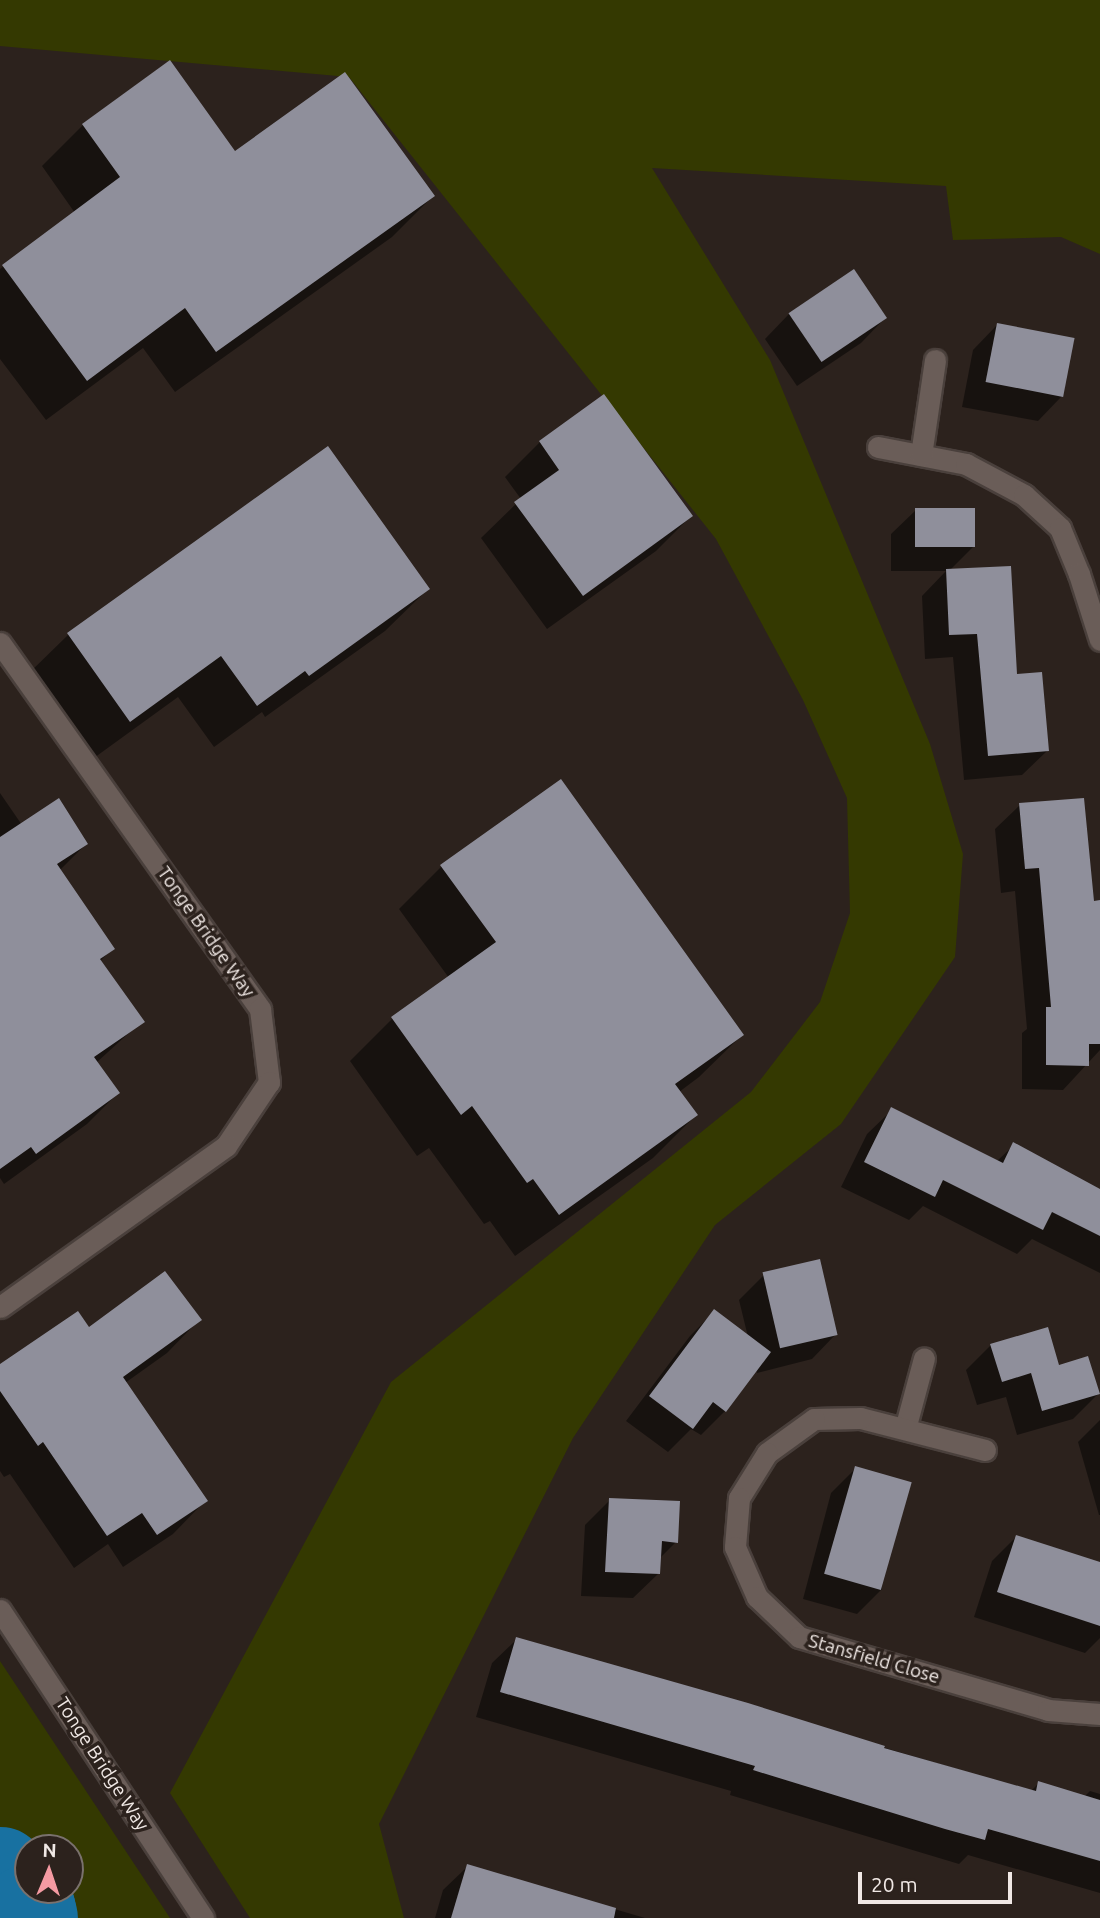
<!DOCTYPE html>
<html>
<head>
<meta charset="utf-8">
<style>
  body { margin:0 }
  #map { position:relative; width:1100px; height:1918px; overflow:hidden; background:#2c221d; font-family:Ubuntu,sans-serif }
  div>[style] { position:absolute }
  .green>* { inset:0; background:#343901 }
  .shadow>* { inset:0; background:#0007 }
  .river>* { height:93px; margin:-46.5px; padding:0 46.5px; transform-origin:46.5px; border-radius:46.5px; background:#1871a1 }
  .building>* { inset:0; background:#8f8f9b; transform-origin:0 0 }
  .roads { filter:drop-shadow(2px 0 #4a403c) drop-shadow(-2px 0 #4a403c) drop-shadow(0 2px #4a403c) drop-shadow(0 -2px #4a403c) }
  .street>* { height:21px; margin:-10.5px; padding:0 10.5px; transform-origin:10.5px; border-radius:10.5px; background:#6a5d58 }
  span { translate:-50% -50%; white-space:nowrap; text-align:center; line-height:1.15; -webkit-text-stroke:7px #2c221d; paint-order:stroke }
  .street-label { font-size:19px; color:#f0e8e5 }
  .north { position:absolute; left:14px; top:1834px; width:70px; height:70px; box-sizing:border-box; background:#2c221d; border:2px solid #7a716d; border-radius:50%; rotate:2deg; font-size:19px; font-weight:700; line-height:28px; text-align:center; color:#f0e8e5 }
  .north::after { content:''; display:block; margin:auto; width:24px; height:32px; background:#f49aa2; clip-path:polygon(50% 0,100% 100%,50% 72%,0 100%) }
  .scale { position:absolute; left:858px; top:1872px; width:154px; height:32px; box-sizing:border-box; border:4px solid #f0e8e5; border-top:0; padding-left:9px; font-size:21px; line-height:24px; white-space:nowrap; color:#f0e8e5; -webkit-text-stroke:5px #2c221d; paint-order:stroke }
</style>
</head>
<body>
<div id="map">
  <div class="green">
    <div style="clip-path:polygon(0 0,1100px 0,1100px 254px,1061px 237px,953px 240px,946px 186px,652px 168px,770px 360px,930px 744px,963px 854px,955px 957px,841px 1124px,715px 1225px,573px 1438px,379px 1824px,404px 1918px,250px 1918px,170px 1793px,391px 1382px,751px 1092px,820px 1002px,850px 913px,847px 798px,803px 700px,716px 539px,349px 77px,0 46px)"></div>
    <div style="clip-path:polygon(evenodd,0 1661px,170px 1918px,0 1918px,0 1661px,28px 1848px,70px 1848px,70px 1890px,28px 1890px,28px 1848px)"></div>
  </div>
  <div class="shadow">
    <div style="clip-path:polygon(170px 63px,235px 153px,433px 196px,392px 237px,175px 392px,143px 348px,46px 420px,0 359px,0 269px,75px 213px,42px 166px,83px 125px)"></div>
    <div style="clip-path:polygon(789px 314px,885px 318px,861px 343px,797px 386px,765px 339px)"></div>
    <div style="clip-path:polygon(997px 325px,1062px 396px,1038px 421px,962px 407px,973px 350px)"></div>
    <div style="clip-path:polygon(603px 396px,691px 516px,656px 551px,547px 629px,481px 538px,521px 499px,505px 477px,540px 442px)"></div>
    <div style="clip-path:polygon(327px 449px,428px 589px,385px 631px,265px 717px,262px 712px,214px 747px,178px 697px,87px 763px,25px 677px,68px 635px)"></div>
    <div style="clip-path:polygon(916px 510px,973px 547px,949px 571px,1016px 676px,1047px 751px,1022px 775px,964px 780px,953px 657px,925px 659px,922px 596px,946px 571px,891px 571px,891px 534px)"></div>
    <div style="clip-path:polygon(0 793px,22px 825px,86px 844px,59px 871px,112px 949px,100px 961px,142px 1021px,96px 1063px,118px 1093px,87px 1124px,4px 1184px,0 1178px)"></div>
    <div style="clip-path:polygon(1020px 805px,1092px 903px,1100px 902px,1100px 1050px,1063px 1090px,1022px 1089px,1022px 1033px,1027px 1029px,1015px 891px,1001px 893px,995px 829px)"></div>
    <div style="clip-path:polygon(442px 866px,742px 1035px,699px 1077px,679px 1092px,696px 1115px,653px 1158px,515px 1256px,490px 1221px,484px 1224px,429px 1148px,417px 1156px,350px 1061px,392px 1019px,449px 978px,399px 909px)"></div>
    <div style="clip-path:polygon(892px 1110px,996px 1162px,1014px 1145px,1100px 1190px,1100px 1273px,1032px 1239px,1017px 1254px,923px 1206px,909px 1220px,841px 1187px,867px 1134px)"></div>
    <div style="clip-path:polygon(764px 1275px,836px 1334px,812px 1359px,757px 1373px,756px 1368px,725px 1411px,701px 1435px,691px 1429px,668px 1452px,626px 1421px,690px 1336px,714px 1312px,748px 1337px,739px 1300px)"></div>
    <div style="clip-path:polygon(199px 1320px,167px 1353px,125px 1383px,205px 1501px,173px 1534px,123px 1567px,108px 1544px,74px 1568px,10px 1474px,4px 1477px,0 1471px,0 1366px,89px 1329px)"></div>
    <div style="clip-path:polygon(991px 1345px,1058px 1367px,1098px 1394px,1073px 1419px,1017px 1435px,1006px 1397px,977px 1405px,966px 1370px)"></div>
    <div style="clip-path:polygon(1100px 1420px,1100px 1515px,1099px 1515px,1078px 1442px)"></div>
    <div style="clip-path:polygon(856px 1468px,882px 1589px,857px 1614px,803px 1599px,831px 1493px)"></div>
    <div style="clip-path:polygon(610px 1500px,676px 1542px,659px 1559px,658px 1574px,633px 1598px,581px 1596px,585px 1525px)"></div>
    <div style="clip-path:polygon(1016px 1537px,1100px 1564px,1100px 1638px,1085px 1653px,974px 1617px,992px 1561px)"></div>
    <div style="clip-path:polygon(517px 1639px,1031px 1791px,1039px 1783px,1084px 1797px,1090px 1791px,1100px 1794px,1100px 1893px,968px 1855px,959px 1864px,730px 1795px,731px 1791px,476px 1717px,492px 1663px)"></div>
    <div style="clip-path:polygon(468px 1866px,645px 1918px,435px 1918px,443px 1890px)"></div>
  </div>
  <div class="river">
    <div style="left:0;top:1873px;width:47px;rotate:51.9deg"></div>
    <div style="left:29px;top:1910px;width:8px;rotate:76deg"></div>
  </div>
  <div class="building">
    <div style="clip-path:polygon(170px 60px,235px 151px,345px 72px,435px 196px,216px 352px,185px 308px,87px 381px,2px 265px,120px 177px,82px 124px)"></div>
    <div style="left:854px;top:269px;width:59px;height:79px;rotate:56deg"></div>
    <div style="left:997px;top:323px;width:79px;height:60px;rotate:11deg"></div>
    <div style="clip-path:polygon(604px 394px,693px 516px,583px 596px,514px 502px,559px 470px,539px 441px)"></div>
    <div style="clip-path:polygon(328px 446px,430px 589px,309px 676px,305px 671px,257px 706px,221px 656px,130px 722px,67px 633px)"></div>
    <div style="left:915px;top:508px;width:60px;height:39px"></div>
    <div style="clip-path:polygon(1011px 566px,1017px 674px,1042px 672px,1049px 751px,988px 756px,977px 634px,949px 635px,946px 569px)"></div>
    <div style="clip-path:polygon(561px 779px,744px 1035px,675px 1084px,698px 1115px,559px 1215px,533px 1179px,527px 1183px,472px 1106px,461px 1115px,391px 1017px,496px 942px,440px 865px)"></div>
    <div style="clip-path:polygon(59px 798px,88px 844px,57px 864px,115px 949px,100px 959px,145px 1022px,94px 1057px,120px 1093px,36px 1154px,31px 1147px,0 1169px,0 837px)"></div>
    <div style="clip-path:polygon(1084px 798px,1094px 901px,1100px 900px,1100px 1044px,1089px 1044px,1089px 1066px,1046px 1065px,1046px 1007px,1051px 1007px,1039px 868px,1025px 869px,1019px 803px)"></div>
    <div style="clip-path:polygon(891px 1107px,1003px 1163px,1013px 1142px,1100px 1189px,1100px 1236px,1052px 1212px,1043px 1230px,943px 1180px,935px 1197px,864px 1162px)"></div>
    <div style="left:820px;top:1259px;width:78px;height:59px;rotate:77deg"></div>
    <div style="clip-path:polygon(165px 1271px,202px 1320px,123px 1377px,208px 1501px,157px 1535px,142px 1513px,107px 1536px,43px 1442px,38px 1446px,0 1391px,0 1364px,78px 1311px,89px 1327px)"></div>
    <div style="clip-path:polygon(714px 1309px,771px 1352px,726px 1412px,713px 1402px,693px 1429px,649px 1396px)"></div>
    <div style="clip-path:polygon(1048px 1327px,1059px 1365px,1088px 1356px,1100px 1394px,1042px 1411px,1031px 1373px,1002px 1382px,990px 1344px)"></div>
    <div style="left:855px;top:1466px;width:59px;height:112px;rotate:16deg"></div>
    <div style="clip-path:polygon(609px 1498px,680px 1501px,678px 1543px,662px 1541px,660px 1574px,605px 1572px)"></div>
    <div style="clip-path:polygon(1016px 1535px,1100px 1562px,1100px 1626px,997px 1592px)"></div>
    <div style="clip-path:polygon(516px 1637px,748px 1703px,885px 1746px,884px 1748px,1036px 1791px,1038px 1781px,1100px 1800px,1100px 1861px,988px 1829px,985px 1840px,945px 1829px,753px 1770px,755px 1766px,500px 1692px)"></div>
    <div style="clip-path:polygon(467px 1864px,616px 1908px,614px 1918px,451px 1918px)"></div>
  </div>
  <div class="roads">
    <div class="street">
      <div style="left:878px;top:447px;width:90px;rotate:10.9deg"></div>
      <div style="left:966px;top:464px;width:66px;rotate:28.1deg"></div>
      <div style="left:1024px;top:495px;width:49px;rotate:42.5deg"></div>
      <div style="left:1060px;top:528px;width:50px;rotate:67.6deg"></div>
      <div style="left:1079px;top:574px;width:69px;rotate:72.3deg"></div>
      <div style="left:921px;top:455px;width:96px;rotate:-81.6deg"></div>
      <div style="left:0;top:643px;width:449px;rotate:54.6deg"></div>
      <div style="left:260px;top:1009px;width:74px;rotate:83deg"></div>
      <div style="left:269px;top:1082px;width:77px;rotate:123.9deg"></div>
      <div style="left:226px;top:1146px;width:277px;rotate:144.5deg"></div>
      <div style="left:905px;top:1429px;width:73px;rotate:-75deg"></div>
      <div style="left:985px;top:1450px;width:129px;rotate:-165.6deg"></div>
      <div style="left:860px;top:1418px;width:46px;rotate:178.8deg"></div>
      <div style="left:814px;top:1419px;width:58px;rotate:144.1deg"></div>
      <div style="left:767px;top:1453px;width:53px;rotate:121.9deg"></div>
      <div style="left:739px;top:1498px;width:49px;rotate:94.7deg"></div>
      <div style="left:735px;top:1547px;width:55px;rotate:66.3deg"></div>
      <div style="left:757px;top:1597px;width:58px;rotate:43.6deg"></div>
      <div style="left:799px;top:1637px;width:259px;rotate:16.3deg"></div>
      <div style="left:1048px;top:1710px;width:52px;rotate:4.4deg"></div>
      <div style="left:0;top:1610px;width:369px;rotate:56.6deg"></div>
    </div>
  </div>
  <div class="street-label">
    <span style="left:206px;top:932px;rotate:55deg">Tonge Bridge Way</span>
    <span style="left:874px;top:1659px;rotate:16deg">Stansfield Close</span>
    <span style="left:102px;top:1764px;rotate:57deg">Tonge Bridge Way</span>
  </div>
  <div class="north">N</div>
  <div class="scale">20 m</div>
</div>
</body>
</html>
